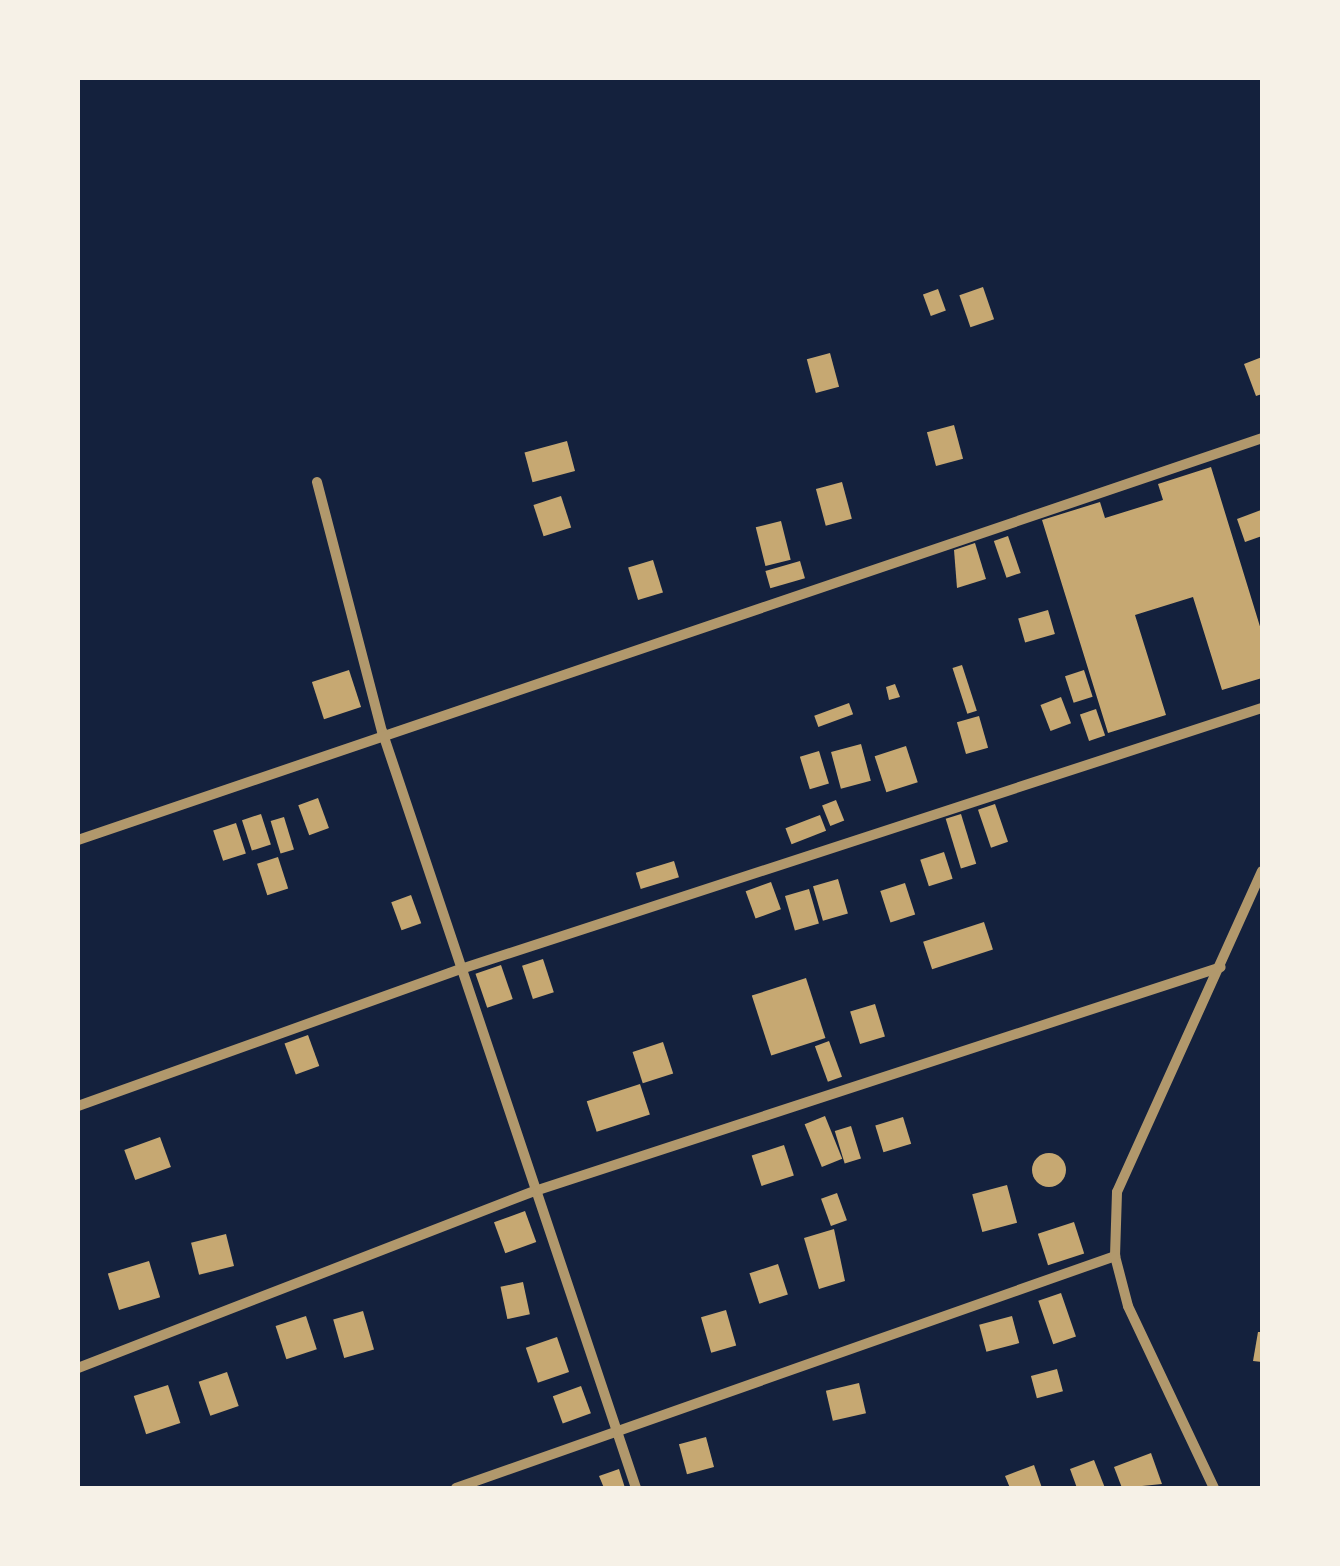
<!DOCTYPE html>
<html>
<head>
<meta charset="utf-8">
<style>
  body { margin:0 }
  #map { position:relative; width:1340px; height:1566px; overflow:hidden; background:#14213d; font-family:Rubik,sans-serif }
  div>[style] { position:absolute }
  .building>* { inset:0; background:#c6a872; transform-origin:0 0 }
  .round { border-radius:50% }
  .minor>* { height:10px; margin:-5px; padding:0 5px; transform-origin:5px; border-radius:5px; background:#b1986c }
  span { translate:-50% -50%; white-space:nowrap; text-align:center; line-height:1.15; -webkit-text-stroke:8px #f6f1e7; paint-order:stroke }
  .frame { position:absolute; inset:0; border:80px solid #f6f1e7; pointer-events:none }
</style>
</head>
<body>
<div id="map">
  <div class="building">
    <div style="left:983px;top:287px;width:34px;height:25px;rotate:71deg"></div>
    <div style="left:938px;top:289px;width:23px;height:16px;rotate:70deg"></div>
    <div style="left:830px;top:353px;width:35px;height:24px;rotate:75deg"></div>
    <div style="clip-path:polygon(1262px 357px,1262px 394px,1256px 396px,1244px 364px)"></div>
    <div style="left:954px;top:425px;width:35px;height:28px;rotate:75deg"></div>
    <div style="left:567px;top:441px;width:31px;height:44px;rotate:75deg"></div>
    <div style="clip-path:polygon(1211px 467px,1262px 633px,1262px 678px,1222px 690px,1193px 597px,1135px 615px,1166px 715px,1108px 733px,1042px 520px,1100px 502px,1105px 518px,1163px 500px,1158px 484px)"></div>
    <div style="left:842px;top:482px;width:38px;height:27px;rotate:75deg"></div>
    <div style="left:561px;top:496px;width:33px;height:29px;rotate:72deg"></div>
    <div style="clip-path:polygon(1261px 510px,1262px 536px,1245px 542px,1237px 519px)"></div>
    <div style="left:781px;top:521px;width:40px;height:26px;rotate:76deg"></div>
    <div style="left:1008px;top:536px;width:39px;height:15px;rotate:71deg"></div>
    <div style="clip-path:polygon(975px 543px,986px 579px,957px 588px,954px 550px)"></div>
    <div style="left:653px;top:560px;width:34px;height:26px;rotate:73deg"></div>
    <div style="left:800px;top:561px;width:18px;height:36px;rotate:74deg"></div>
    <div style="left:1048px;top:610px;width:25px;height:31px;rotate:74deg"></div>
    <div style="left:962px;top:665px;width:48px;height:10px;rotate:72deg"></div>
    <div style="left:349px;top:670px;width:39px;height:39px;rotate:72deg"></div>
    <div style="left:1084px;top:670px;width:28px;height:20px;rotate:72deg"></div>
    <div style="clip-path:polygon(895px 684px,900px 697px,889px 700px,886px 687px)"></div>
    <div style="left:1061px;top:697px;width:28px;height:22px;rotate:69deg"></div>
    <div style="left:849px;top:703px;width:12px;height:37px;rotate:70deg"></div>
    <div style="left:1096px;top:709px;width:28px;height:17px;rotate:71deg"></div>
    <div style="left:979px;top:716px;width:33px;height:23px;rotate:74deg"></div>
    <div style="left:861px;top:744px;width:38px;height:31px;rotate:75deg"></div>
    <div style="left:906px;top:746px;width:38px;height:33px;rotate:72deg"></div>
    <div style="left:819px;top:751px;width:34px;height:20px;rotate:73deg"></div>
    <div style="left:318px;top:798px;width:32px;height:21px;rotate:70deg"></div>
    <div style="left:836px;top:800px;width:22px;height:15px;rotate:68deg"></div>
    <div style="left:995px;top:804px;width:40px;height:18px;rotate:71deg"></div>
    <div style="left:261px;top:814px;width:32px;height:20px;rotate:72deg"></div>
    <div style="left:961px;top:814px;width:52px;height:16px;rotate:73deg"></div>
    <div style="left:820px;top:815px;width:17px;height:37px;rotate:69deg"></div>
    <div style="left:284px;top:817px;width:34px;height:14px;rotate:73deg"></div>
    <div style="left:236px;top:823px;width:32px;height:24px;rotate:72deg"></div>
    <div style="left:944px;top:852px;width:28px;height:25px;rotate:72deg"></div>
    <div style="left:278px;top:857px;width:33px;height:22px;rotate:72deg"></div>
    <div style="left:674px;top:861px;width:17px;height:40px;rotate:73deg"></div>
    <div style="left:838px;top:879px;width:36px;height:26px;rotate:74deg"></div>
    <div style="left:771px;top:882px;width:29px;height:27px;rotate:70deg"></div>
    <div style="left:905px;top:883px;width:33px;height:26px;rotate:72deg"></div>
    <div style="left:809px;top:889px;width:36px;height:25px;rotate:74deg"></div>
    <div style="left:411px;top:895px;width:30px;height:21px;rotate:70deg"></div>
    <div style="left:984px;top:922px;width:29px;height:64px;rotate:72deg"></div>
    <div style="left:543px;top:959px;width:35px;height:22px;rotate:72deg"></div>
    <div style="left:501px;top:965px;width:36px;height:27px;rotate:71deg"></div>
    <div style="left:806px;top:978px;width:63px;height:57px;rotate:72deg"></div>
    <div style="left:875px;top:1004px;width:34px;height:26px;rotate:73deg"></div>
    <div style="left:308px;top:1035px;width:33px;height:25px;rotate:70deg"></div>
    <div style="left:829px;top:1041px;width:38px;height:15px;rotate:70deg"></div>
    <div style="left:663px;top:1042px;width:33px;height:32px;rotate:72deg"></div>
    <div style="left:640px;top:1084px;width:32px;height:56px;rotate:72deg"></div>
    <div style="left:825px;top:1116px;width:46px;height:22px;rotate:68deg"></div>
    <div style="left:903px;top:1117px;width:28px;height:29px;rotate:73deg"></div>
    <div style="left:851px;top:1126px;width:34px;height:17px;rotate:73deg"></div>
    <div style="left:160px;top:1137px;width:32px;height:38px;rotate:70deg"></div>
    <div style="left:784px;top:1145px;width:32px;height:34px;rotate:72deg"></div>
    <div class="round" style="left:1032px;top:1153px;width:34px;height:34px"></div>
    <div style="left:1007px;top:1185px;width:39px;height:36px;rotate:75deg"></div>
    <div style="left:837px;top:1193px;width:29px;height:17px;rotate:70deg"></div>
    <div style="left:525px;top:1211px;width:33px;height:33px;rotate:70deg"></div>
    <div style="left:1074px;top:1222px;width:33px;height:38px;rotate:72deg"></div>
    <div style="clip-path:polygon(834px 1229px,845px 1281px,819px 1289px,804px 1238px)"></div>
    <div style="left:226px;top:1234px;width:33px;height:36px;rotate:76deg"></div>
    <div style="left:149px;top:1261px;width:38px;height:43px;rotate:73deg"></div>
    <div style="left:778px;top:1264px;width:32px;height:30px;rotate:72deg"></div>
    <div style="left:523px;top:1282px;width:33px;height:23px;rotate:78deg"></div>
    <div style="left:1061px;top:1293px;width:46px;height:24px;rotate:71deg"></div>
    <div style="left:726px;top:1310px;width:37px;height:26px;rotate:74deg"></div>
    <div style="left:363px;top:1311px;width:40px;height:31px;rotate:74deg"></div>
    <div style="left:306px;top:1316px;width:35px;height:32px;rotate:72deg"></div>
    <div style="left:1012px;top:1316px;width:28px;height:34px;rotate:75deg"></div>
    <div style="clip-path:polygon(1258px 1332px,1262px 1332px,1262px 1362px,1253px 1361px)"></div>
    <div style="left:557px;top:1337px;width:37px;height:33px;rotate:71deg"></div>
    <div style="left:1057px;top:1369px;width:23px;height:27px;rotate:75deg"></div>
    <div style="left:227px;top:1372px;width:36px;height:30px;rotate:71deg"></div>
    <div style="left:859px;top:1383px;width:31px;height:34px;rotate:77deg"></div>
    <div style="left:168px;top:1385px;width:40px;height:36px;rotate:72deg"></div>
    <div style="left:581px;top:1386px;width:29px;height:30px;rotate:70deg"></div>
    <div style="left:706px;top:1437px;width:31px;height:28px;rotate:75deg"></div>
    <div style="clip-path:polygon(1151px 1453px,1162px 1484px,1122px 1488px,1114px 1467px)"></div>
    <div style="clip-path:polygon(1094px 1460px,1105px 1488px,1077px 1488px,1070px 1469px)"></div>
    <div style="clip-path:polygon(1034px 1465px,1042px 1488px,1010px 1488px,1005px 1476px)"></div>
    <div style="clip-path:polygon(619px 1469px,625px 1488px,604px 1488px,599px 1476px)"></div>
  </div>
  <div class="minor">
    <div style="left:317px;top:482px;width:257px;rotate:75.4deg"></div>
    <div style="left:382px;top:731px;width:798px;rotate:71.45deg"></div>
    <div style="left:78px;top:840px;width:1250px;rotate:-18.75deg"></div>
    <div style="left:78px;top:1106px;width:410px;rotate:-19.7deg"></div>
    <div style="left:464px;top:968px;width:839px;rotate:-18.05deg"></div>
    <div style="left:78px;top:1368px;width:493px;rotate:-21.2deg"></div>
    <div style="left:538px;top:1190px;width:718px;rotate:-18.08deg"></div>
    <div style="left:456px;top:1488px;width:699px;rotate:-19.39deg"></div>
    <div style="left:1214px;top:1488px;width:201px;rotate:-115.3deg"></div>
    <div style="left:1128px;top:1306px;width:52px;rotate:-104.6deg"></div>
    <div style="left:1115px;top:1256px;width:64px;rotate:-88.2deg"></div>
    <div style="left:1117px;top:1192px;width:352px;rotate:-65.7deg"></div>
  </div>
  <div class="frame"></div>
</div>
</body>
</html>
